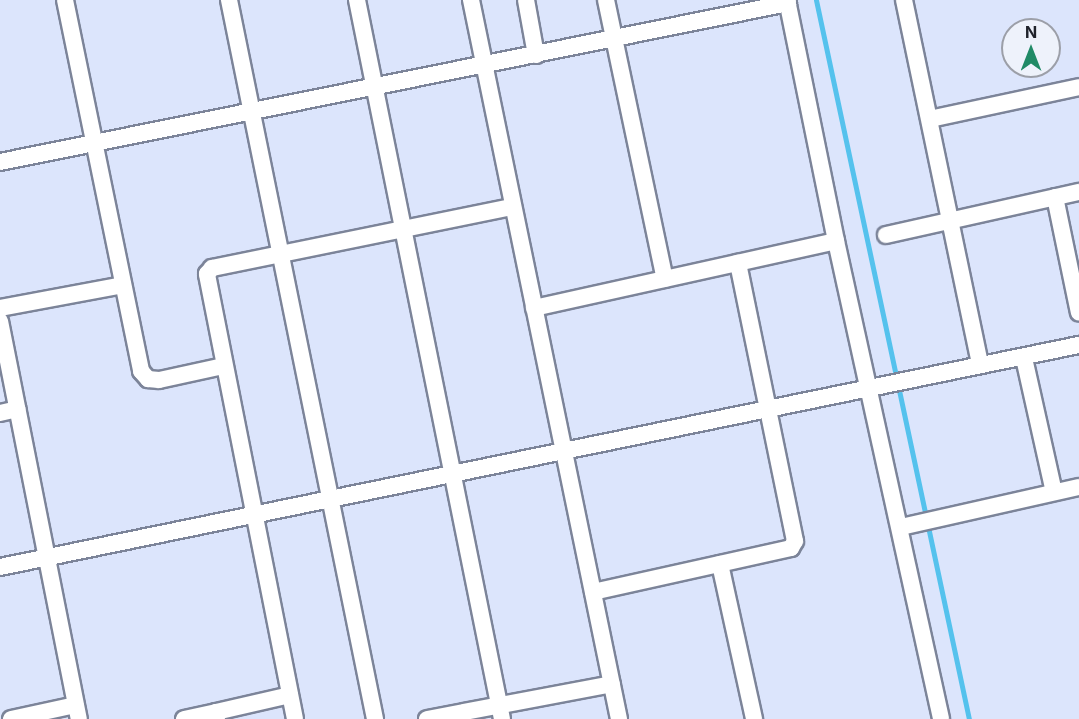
<!DOCTYPE html>
<html>
<head>
<meta charset="utf-8">
<style>
  body { margin:0 }
  #map { position:relative; width:1079px; height:719px; overflow:hidden; background:#dce5fc; font-family:Inter,sans-serif }
  div>[style] { position:absolute }
  .stream>* { height:5px; margin:-2.5px; padding:0 2.5px; transform-origin:2.5px; border-radius:2.5px; background:#55c2ed }
  .roads { filter:drop-shadow(2px 0 #7c8499) drop-shadow(-2px 0 #7c8499) drop-shadow(0 2px #7c8499) drop-shadow(0 -2px #7c8499) }
  .minor>* { height:16px; margin:-8px; padding:0 8px; transform-origin:8px; border-radius:8px; background:#fff }
  span { translate:-50% -50%; white-space:nowrap; text-align:center; line-height:1.15; -webkit-text-stroke:6px #eef2fb; paint-order:stroke }
  .north { position:absolute; left:1001px; top:18px; width:60px; height:60px; box-sizing:border-box; background:#eef2fb; border:2px solid #9c9fa8; border-radius:50%; rotate:0deg; font-size:16px; font-weight:700; line-height:24px; text-align:center; color:#20232b }
  .north::after { content:''; display:block; margin:auto; width:21px; height:27px; background:#208a66; clip-path:polygon(50% 0,100% 100%,50% 72%,0 100%) }
</style>
</head>
<body>
<div id="map">
  <div class="stream">
    <div style="left:816px;top:0;width:735px;rotate:77.99deg"></div>
  </div>
  <div class="roads">
    <div class="minor">
      <div style="left:65px;top:0;width:379px;rotate:78.4deg"></div>
      <div style="left:141px;top:371px;width:11px;rotate:49deg"></div>
      <div style="left:148px;top:379px;width:11px;rotate:5deg"></div>
      <div style="left:159px;top:380px;width:66px;rotate:-12.3deg"></div>
      <div style="left:229px;top:0;width:734px;rotate:78.52deg"></div>
      <div style="left:357px;top:0;width:733px;rotate:78.6deg"></div>
      <div style="left:471px;top:0;width:734px;rotate:78.37deg"></div>
      <div style="left:526px;top:0;width:56px;rotate:79.7deg"></div>
      <div style="left:606px;top:0;width:285px;rotate:78.1deg"></div>
      <div style="left:787px;top:0;width:246px;rotate:78.5deg"></div>
      <div style="left:836px;top:241px;width:489px;rotate:77.6deg"></div>
      <div style="left:904px;top:0;width:373px;rotate:78.2deg"></div>
      <div style="left:930px;top:119px;width:152px;rotate:-12.1deg"></div>
      <div style="left:0;top:162px;width:804px;rotate:-11.41deg"></div>
      <div style="left:1055px;top:197px;width:118px;rotate:78.3deg"></div>
      <div style="left:886px;top:235px;width:198px;rotate:-12.6deg"></div>
      <div style="left:0;top:308px;width:125px;rotate:-10.6deg"></div>
      <div style="left:534px;top:308px;width:309px;rotate:-12.5deg"></div>
      <div style="left:0;top:321px;width:406px;rotate:78.8deg"></div>
      <div style="left:1024px;top:358px;width:137px;rotate:77.4deg"></div>
      <div style="left:0;top:413px;width:18px;rotate:-13deg"></div>
      <div style="left:901px;top:527px;width:182px;rotate:-12.7deg"></div>
      <div style="left:720px;top:564px;width:159px;rotate:77.6deg"></div>
      <div style="left:0;top:567px;width:1102px;rotate:-11.63deg"></div>
      <div style="left:593px;top:592px;width:203px;rotate:-12.5deg"></div>
      <div style="left:791px;top:548px;width:8px;rotate:-60deg"></div>
      <div style="left:795px;top:541px;width:284px;rotate:-101.6deg"></div>
      <div style="left:216px;top:712px;width:76px;rotate:-12.9deg"></div>
      <div style="left:11px;top:719px;width:66px;rotate:-12.2deg"></div>
      <div style="left:184px;top:719px;width:33px;rotate:-12deg"></div>
      <div style="left:216px;top:712px;width:7px;rotate:82deg"></div>
      <div style="left:295px;top:719px;width:454px;rotate:-101.2deg"></div>
      <div style="left:207px;top:274px;width:8px;rotate:-50deg"></div>
      <div style="left:212px;top:268px;width:307px;rotate:-11.5deg"></div>
      <div style="left:427px;top:719px;width:188px;rotate:-10.7deg"></div>
    </div>
  </div>
  <div class="north">N</div>
</div>
</body>
</html>
